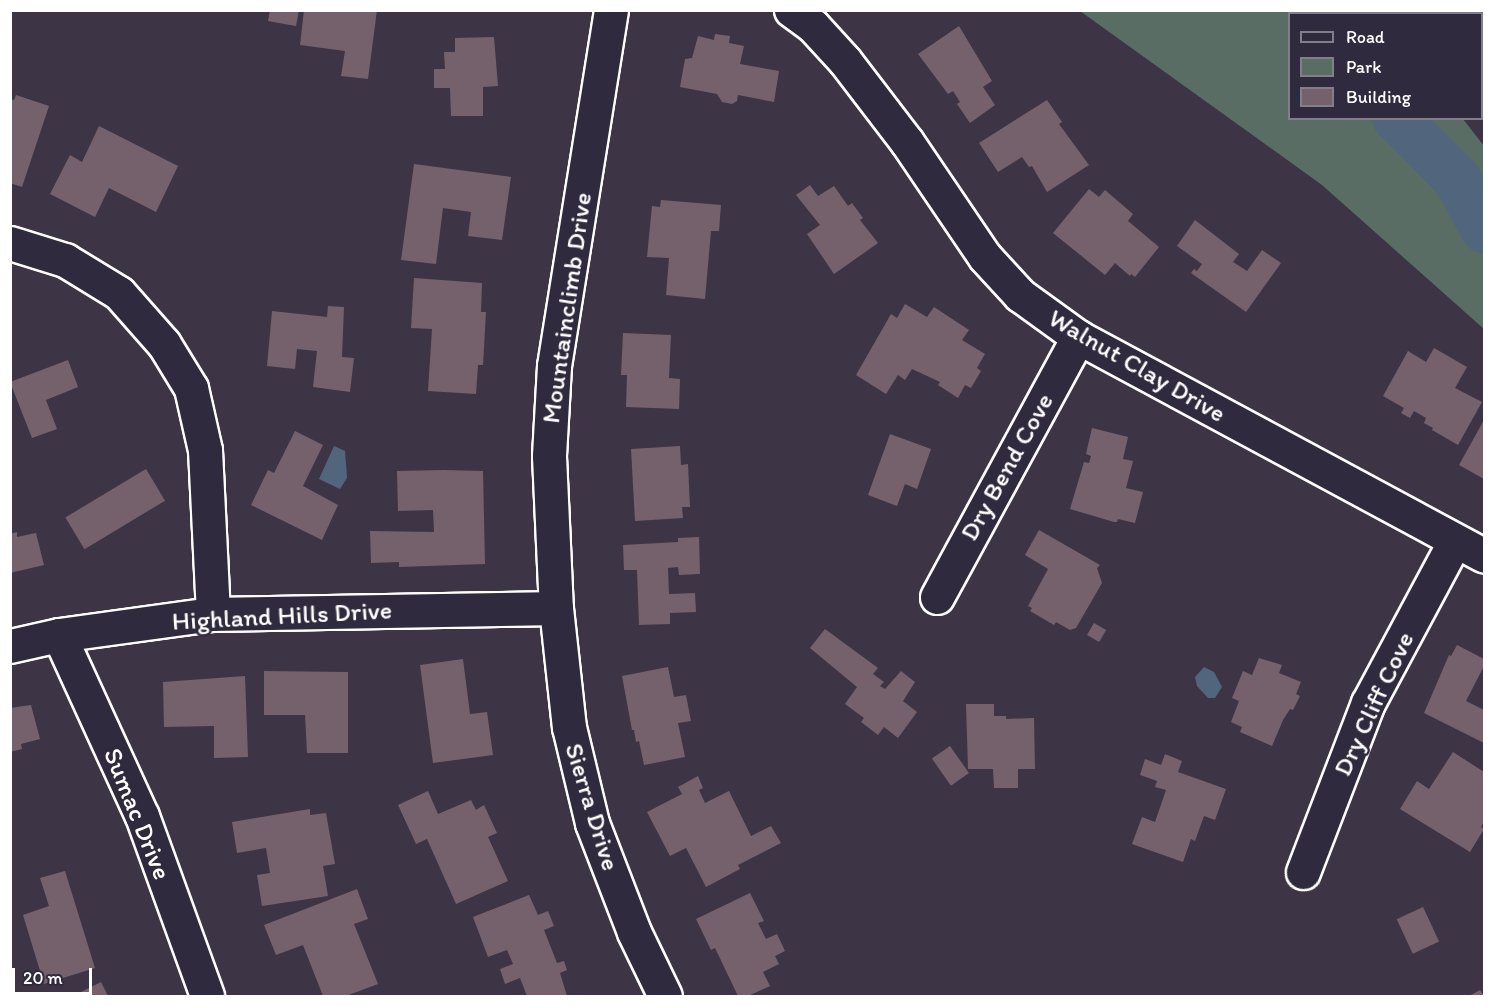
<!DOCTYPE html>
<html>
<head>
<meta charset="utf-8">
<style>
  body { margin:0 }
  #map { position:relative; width:1495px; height:1007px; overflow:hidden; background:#3d3546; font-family:Itim,sans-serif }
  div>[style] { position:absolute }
  .green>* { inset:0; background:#5a6d65 }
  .water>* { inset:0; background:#51667d }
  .river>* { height:48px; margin:-24px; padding:0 24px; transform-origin:24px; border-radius:24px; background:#51667d }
  .building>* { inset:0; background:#75616c; transform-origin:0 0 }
  .roads { filter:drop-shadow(2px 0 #fff) drop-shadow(-2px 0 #fff) drop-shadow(0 2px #fff) drop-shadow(0 -2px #fff) }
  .minor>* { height:33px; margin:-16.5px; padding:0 16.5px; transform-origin:16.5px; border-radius:16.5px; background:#2f2a3d }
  span { translate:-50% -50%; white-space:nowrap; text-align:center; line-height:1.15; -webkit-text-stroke:5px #2f2a3d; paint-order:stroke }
  .street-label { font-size:26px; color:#fff }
  .frame { position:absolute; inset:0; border:12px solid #fff; pointer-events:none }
  .legend { position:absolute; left:1288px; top:12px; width:195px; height:108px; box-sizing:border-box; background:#2f2a3d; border:2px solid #827f8b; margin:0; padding:8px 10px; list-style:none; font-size:18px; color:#fff }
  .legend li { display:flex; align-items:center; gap:12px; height:30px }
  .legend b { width:30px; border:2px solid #827f8b }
  .scale { position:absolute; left:12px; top:968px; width:80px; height:27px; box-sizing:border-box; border:3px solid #fff; border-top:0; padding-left:8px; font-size:18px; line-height:21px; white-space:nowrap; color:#fff; -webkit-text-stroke:4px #2f2a3d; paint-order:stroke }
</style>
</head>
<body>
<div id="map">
  <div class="green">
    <div style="clip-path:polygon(1080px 11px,1378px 11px,1380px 13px,1290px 14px,1290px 118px,1463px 119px,1484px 146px,1484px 329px,1322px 185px)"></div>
  </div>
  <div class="water">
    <div style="clip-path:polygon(334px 446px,345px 451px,347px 478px,340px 489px,319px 479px)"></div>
    <div style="clip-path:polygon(1204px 667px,1214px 672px,1222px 687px,1215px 698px,1208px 698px,1197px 686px,1195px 677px)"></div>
  </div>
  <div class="river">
    <div style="left:1323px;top:10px;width:4px;rotate:63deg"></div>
    <div style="left:1396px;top:118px;width:86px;rotate:45deg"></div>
    <div style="left:1457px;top:179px;width:57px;rotate:61.6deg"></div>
  </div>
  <div class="building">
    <div style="clip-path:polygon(270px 10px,299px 10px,296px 26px,268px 21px)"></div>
    <div style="clip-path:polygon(304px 10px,377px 10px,368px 79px,341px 76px,345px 51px,300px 45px)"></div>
    <div style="clip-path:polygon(1447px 10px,1484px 10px,1484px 50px,1482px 52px,1482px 14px,1449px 14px)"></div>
    <div style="clip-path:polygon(959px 26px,992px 81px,983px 87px,995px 105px,970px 123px,957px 104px,960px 102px,953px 91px,948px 94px,918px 54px)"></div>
    <div style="clip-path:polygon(715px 34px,730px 36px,729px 43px,744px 46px,740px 64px,779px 71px,774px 102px,738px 95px,737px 101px,732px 104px,722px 102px,717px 94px,680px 87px,685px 59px,692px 58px,698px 36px,714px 40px)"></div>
    <div style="clip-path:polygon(494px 37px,498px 86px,483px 87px,483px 116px,451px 116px,450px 88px,434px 88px,434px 69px,445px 69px,444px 52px,455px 52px,455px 38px)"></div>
    <div style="clip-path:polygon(16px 95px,49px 106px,22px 187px,10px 183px,10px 99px,14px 100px)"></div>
    <div style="clip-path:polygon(1047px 100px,1062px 122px,1059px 124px,1089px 165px,1047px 192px,1032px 166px,1029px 167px,1022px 157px,998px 172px,979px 143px)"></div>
    <div style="clip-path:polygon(99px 126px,178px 166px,156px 212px,109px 188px,95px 217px,50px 194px,70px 155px,82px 162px)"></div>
    <div style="clip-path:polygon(414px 164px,511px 177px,502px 240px,468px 236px,471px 212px,443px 208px,436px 264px,401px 260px)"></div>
    <div style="clip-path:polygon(810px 185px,818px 196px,834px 186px,848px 206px,852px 203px,863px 218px,860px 220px,878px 243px,834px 274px,807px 234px,820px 225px,796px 195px)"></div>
    <div style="clip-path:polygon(1089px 189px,1099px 197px,1105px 190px,1133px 214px,1128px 221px,1159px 247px,1135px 277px,1131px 274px,1130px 276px,1115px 263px,1105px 275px,1053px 233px)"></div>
    <div style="clip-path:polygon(661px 200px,721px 205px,719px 231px,711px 231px,705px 299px,666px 295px,669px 258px,647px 257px,652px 206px,660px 207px)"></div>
    <div style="clip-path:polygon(1195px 220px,1239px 254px,1233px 262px,1247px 271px,1262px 250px,1281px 263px,1246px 312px,1191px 273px,1194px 269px,1197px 271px,1202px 264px,1177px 246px)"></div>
    <div style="clip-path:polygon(414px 278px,482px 283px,481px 312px,486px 312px,483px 365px,478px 365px,476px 394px,428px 391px,432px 329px,411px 328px)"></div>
    <div style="clip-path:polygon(905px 304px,927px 317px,934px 307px,969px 330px,962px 340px,985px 354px,977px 368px,981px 371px,971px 388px,965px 385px,958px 398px,938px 385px,940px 382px,912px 369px,905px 380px,898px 375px,886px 394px,856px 375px,891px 314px,897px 318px)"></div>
    <div style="clip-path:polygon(328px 306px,344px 307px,342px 357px,354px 358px,350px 392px,313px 387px,317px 351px,297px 349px,295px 369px,267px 366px,272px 311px,327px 317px)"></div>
    <div style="clip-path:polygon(623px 333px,671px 335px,669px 378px,680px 379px,679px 409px,626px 407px,627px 375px,621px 375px)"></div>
    <div style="clip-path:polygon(1434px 348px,1467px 367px,1455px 388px,1482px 402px,1458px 445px,1432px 430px,1433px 428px,1424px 423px,1426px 418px,1414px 411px,1410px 418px,1401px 413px,1404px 408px,1383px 396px,1408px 351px,1426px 362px)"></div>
    <div style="clip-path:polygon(68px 360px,78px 387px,46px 400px,57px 429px,32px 438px,10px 382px)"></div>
    <div style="clip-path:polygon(1484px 420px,1484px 479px,1459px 465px)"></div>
    <div style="clip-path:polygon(1092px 428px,1128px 437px,1123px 459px,1133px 461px,1126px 488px,1143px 492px,1135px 523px,1118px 519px,1117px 522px,1114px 522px,1070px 509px,1084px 462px,1089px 463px,1091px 456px,1086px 454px)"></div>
    <div style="clip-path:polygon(295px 431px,323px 445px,303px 486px,338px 505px,322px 540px,251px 505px,268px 470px,274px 473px)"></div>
    <div style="clip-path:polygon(890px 434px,931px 449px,917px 489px,905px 484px,897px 506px,868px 495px)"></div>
    <div style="clip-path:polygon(680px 446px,681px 465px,688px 464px,690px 507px,682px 507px,683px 518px,635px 521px,631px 449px)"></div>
    <div style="left:146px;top:469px;width:37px;height:94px;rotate:59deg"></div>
    <div style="clip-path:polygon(444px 470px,483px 471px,485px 564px,399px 567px,399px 562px,371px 563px,370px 531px,434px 532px,433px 510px,398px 511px,397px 471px)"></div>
    <div style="clip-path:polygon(1039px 530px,1100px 565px,1097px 568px,1102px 583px,1076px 628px,1070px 630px,1056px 622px,1054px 625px,1030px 611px,1032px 608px,1028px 606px,1048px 569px,1025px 555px)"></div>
    <div style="clip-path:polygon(17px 532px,17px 537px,36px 533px,44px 565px,10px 573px,10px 534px)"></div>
    <div style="clip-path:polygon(699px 537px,700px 574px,679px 575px,678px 567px,668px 568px,669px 594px,695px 593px,696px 612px,670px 613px,670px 624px,639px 625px,637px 570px,624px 570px,623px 545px,678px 542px,678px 538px)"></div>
    <div style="left:1094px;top:623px;width:14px;height:14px;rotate:30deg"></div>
    <div style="clip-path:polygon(825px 629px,878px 668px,873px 674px,884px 682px,880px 686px,885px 689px,901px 671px,915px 682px,903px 701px,917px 712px,898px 738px,884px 727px,878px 735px,861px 722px,864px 718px,845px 704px,857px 687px,810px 648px)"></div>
    <div style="clip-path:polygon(1457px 645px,1484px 659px,1484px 666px,1466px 701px,1484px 710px,1484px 743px,1424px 713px,1449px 655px,1451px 656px)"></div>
    <div style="clip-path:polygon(1259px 658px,1282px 665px,1279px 673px,1301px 682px,1296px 694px,1300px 696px,1293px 710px,1290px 709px,1283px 720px,1272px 746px,1240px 732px,1242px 727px,1231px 722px,1239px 701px,1232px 698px,1243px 671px,1252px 675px)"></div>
    <div style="clip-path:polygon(463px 659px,470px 714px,487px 712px,493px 755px,433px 763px,420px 665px)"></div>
    <div style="clip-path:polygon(668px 667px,674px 697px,686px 695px,691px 721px,678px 723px,685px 757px,644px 765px,639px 741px,636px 742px,634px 730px,632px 730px,622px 676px)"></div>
    <div style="clip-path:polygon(264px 671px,348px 672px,348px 753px,307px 753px,305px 715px,264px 715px)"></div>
    <div style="clip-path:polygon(245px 676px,248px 757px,214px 758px,214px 726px,164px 727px,163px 682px)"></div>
    <div style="clip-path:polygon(966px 704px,994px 704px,994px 716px,1006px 716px,1006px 719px,1034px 718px,1035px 769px,1018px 769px,1018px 788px,994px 788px,993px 769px,968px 769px)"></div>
    <div style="clip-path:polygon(31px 705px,40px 739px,21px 744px,22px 749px,10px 752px,10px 708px)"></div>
    <div style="left:950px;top:746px;width:33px;height:22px;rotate:55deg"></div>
    <div style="clip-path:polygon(1453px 752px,1484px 772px,1484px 821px,1481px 827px,1484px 829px,1470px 852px,1400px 809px,1417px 781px,1429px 789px)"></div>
    <div style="clip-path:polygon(1165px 754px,1182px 761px,1178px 772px,1226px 789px,1215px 820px,1204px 816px,1195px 841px,1191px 839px,1183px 862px,1132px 844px,1142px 817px,1155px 822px,1166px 790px,1155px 787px,1157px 781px,1140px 775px,1145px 759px,1161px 765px)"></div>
    <div style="clip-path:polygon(698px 776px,703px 788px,699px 790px,705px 803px,729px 791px,751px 836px,771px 826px,781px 843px,738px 865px,740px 869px,706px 887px,686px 848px,670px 856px,647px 812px,682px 794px,678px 787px)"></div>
    <div style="clip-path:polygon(428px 791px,438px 814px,471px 800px,476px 810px,484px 805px,497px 833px,488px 837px,508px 881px,456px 904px,427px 839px,416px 844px,398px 805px)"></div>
    <div style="clip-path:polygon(310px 809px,310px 815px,326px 813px,335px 864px,323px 866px,328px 896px,262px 906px,257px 875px,270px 873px,266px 848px,237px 853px,232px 822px)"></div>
    <div style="clip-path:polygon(65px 871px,95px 968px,44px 984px,23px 915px,49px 906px,40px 878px)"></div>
    <div style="clip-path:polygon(357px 889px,368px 919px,354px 924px,378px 984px,346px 996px,323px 996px,303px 945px,276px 955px,264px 925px)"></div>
    <div style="clip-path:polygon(750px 893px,764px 921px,758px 923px,766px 939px,777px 934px,785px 951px,775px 956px,779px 964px,763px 972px,770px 986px,748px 996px,738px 996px,715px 948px,711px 950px,696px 919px)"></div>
    <div style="clip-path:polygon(529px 895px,538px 915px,548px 911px,554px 926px,544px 930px,557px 963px,564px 961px,567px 970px,560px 973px,567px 996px,527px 996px,520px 978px,505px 984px,500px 969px,513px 964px,507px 950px,488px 957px,473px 917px)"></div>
    <div style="left:1423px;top:907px;width:38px;height:29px;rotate:65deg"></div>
    <div style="clip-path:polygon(101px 982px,108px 996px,73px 996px)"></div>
    <div style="clip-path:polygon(1480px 990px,1484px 996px,1469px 996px)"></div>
  </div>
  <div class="roads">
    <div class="minor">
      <div style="left:611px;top:10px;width:361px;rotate:99.1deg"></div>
      <div style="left:554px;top:366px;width:90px;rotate:93.2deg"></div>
      <div style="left:549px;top:456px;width:152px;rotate:87.4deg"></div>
      <div style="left:556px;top:608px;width:120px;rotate:83.8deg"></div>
      <div style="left:569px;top:727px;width:99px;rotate:76.5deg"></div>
      <div style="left:592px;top:823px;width:117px;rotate:68.9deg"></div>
      <div style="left:634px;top:932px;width:71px;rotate:64.2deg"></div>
      <div style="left:791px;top:10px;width:27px;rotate:36deg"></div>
      <div style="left:813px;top:26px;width:47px;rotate:47.6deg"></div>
      <div style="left:845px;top:61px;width:102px;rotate:52.6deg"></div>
      <div style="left:907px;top:142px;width:139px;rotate:55.9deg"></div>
      <div style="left:985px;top:257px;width:52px;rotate:47.4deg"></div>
      <div style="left:1020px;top:295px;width:72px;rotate:35.9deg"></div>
      <div style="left:1078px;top:337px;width:461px;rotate:28.3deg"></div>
      <div style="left:10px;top:243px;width:58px;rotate:17.2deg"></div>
      <div style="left:65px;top:260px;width:63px;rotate:31.4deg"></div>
      <div style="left:119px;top:293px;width:68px;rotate:48.6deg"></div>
      <div style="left:164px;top:344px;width:52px;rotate:58.5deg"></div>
      <div style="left:191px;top:388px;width:64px;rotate:77.3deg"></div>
      <div style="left:205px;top:450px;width:164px;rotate:87.2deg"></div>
      <div style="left:937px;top:597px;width:296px;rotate:-61.5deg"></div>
      <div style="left:59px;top:635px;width:199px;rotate:65.4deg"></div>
      <div style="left:142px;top:816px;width:191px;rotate:70.1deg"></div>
      <div style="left:10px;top:646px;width:50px;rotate:-12.7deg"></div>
      <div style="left:59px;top:635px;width:155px;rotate:-7.8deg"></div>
      <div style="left:213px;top:614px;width:343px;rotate:-1deg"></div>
      <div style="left:1303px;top:872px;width:181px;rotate:-69deg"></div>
      <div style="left:1368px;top:703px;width:184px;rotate:-61.8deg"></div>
    </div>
  </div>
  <div class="street-label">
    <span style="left:567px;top:308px;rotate:-82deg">Mountainclimb Drive</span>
    <span style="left:1137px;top:366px;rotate:30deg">Walnut Clay Drive</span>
    <span style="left:1007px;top:467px;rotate:-61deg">Dry Bend Cove</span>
    <span style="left:282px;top:616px;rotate:-3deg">Highland Hills Drive</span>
    <span style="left:1374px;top:704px;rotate:-65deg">Dry Cliff Cove</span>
    <span style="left:592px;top:807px;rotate:73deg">Sierra Drive</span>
    <span style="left:137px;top:814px;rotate:68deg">Sumac Drive</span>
  </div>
  <div class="frame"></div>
  <ul class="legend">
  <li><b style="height:8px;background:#2f2a3d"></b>Road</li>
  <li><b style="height:16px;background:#5a6d65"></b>Park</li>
  <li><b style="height:16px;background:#75616c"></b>Building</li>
  </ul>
  <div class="scale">20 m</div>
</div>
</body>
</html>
